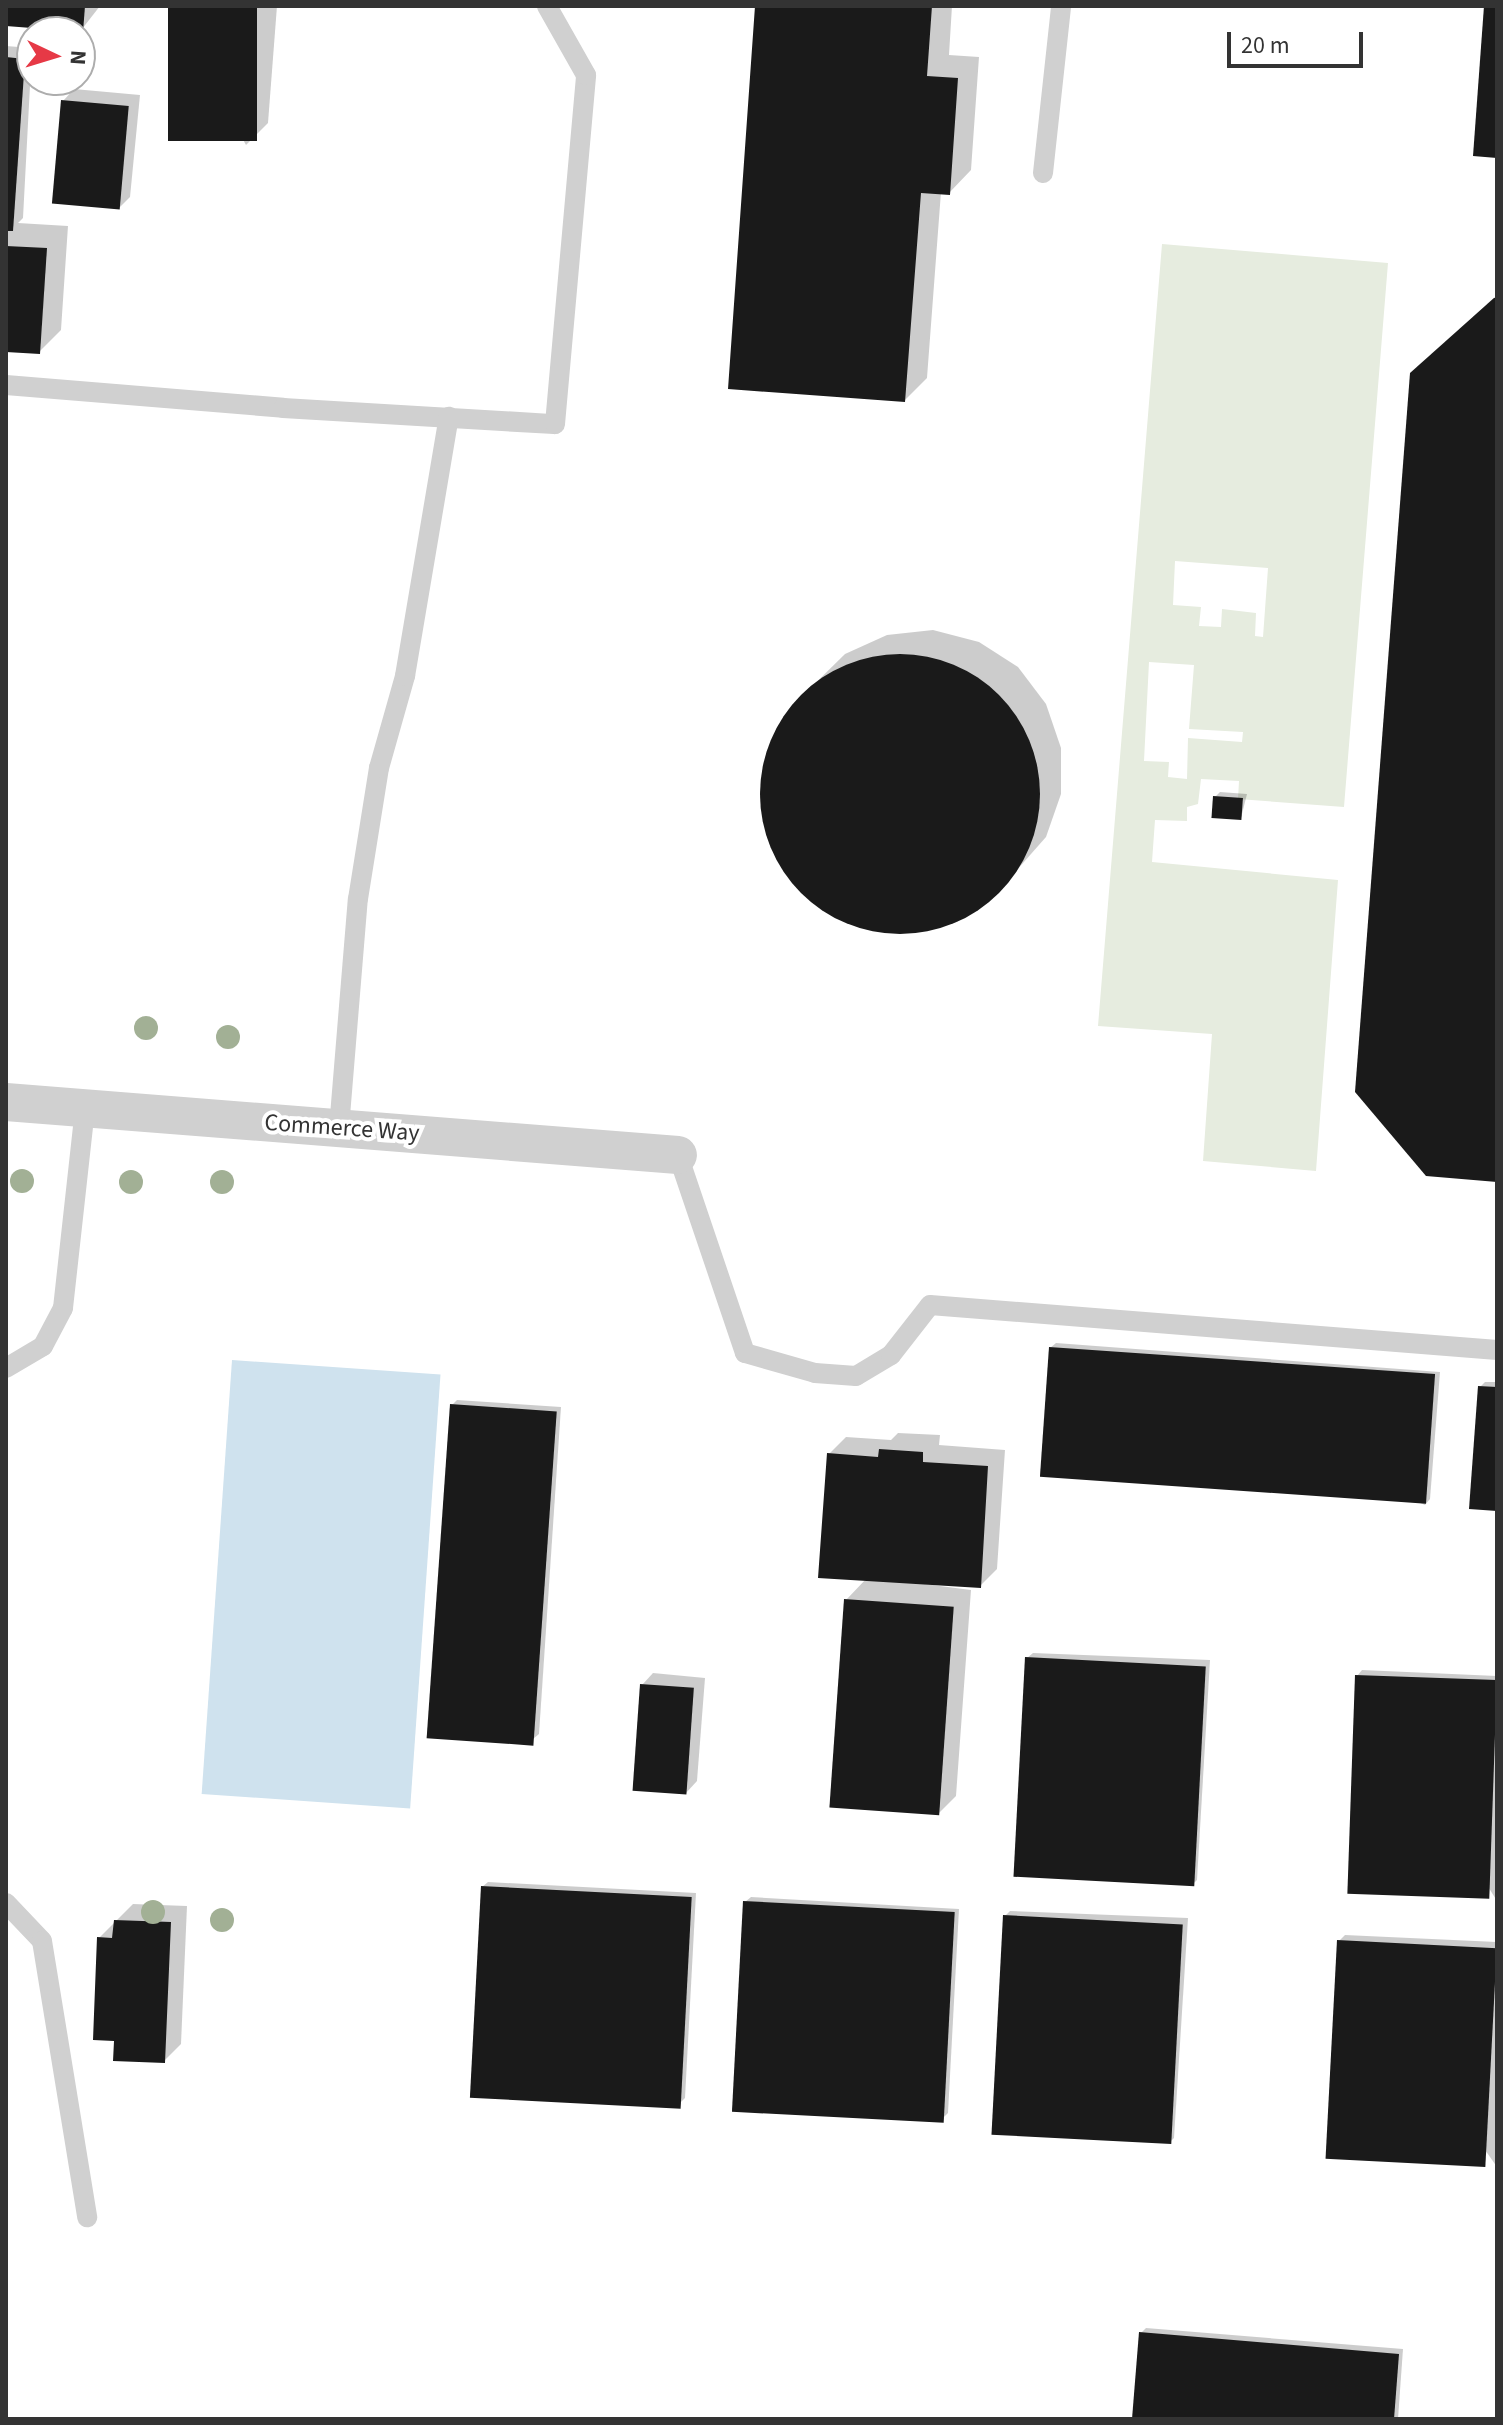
<!DOCTYPE html>
<html>
<head>
<meta charset="utf-8">
<style>
  body { margin:0 }
  #map { position:relative; width:1503px; height:2425px; overflow:hidden; background:#fff; font-family:"Source Sans 3",sans-serif }
  div>[style] { position:absolute }
  .green>* { inset:0; background:#e6ecdf }
  .water>* { inset:0; background:#cfe2ee; transform-origin:0 0 }
  .shadow>* { inset:0; background:#0003 }
  .building>* { inset:0; background:#1a1a1a; transform-origin:0 0 }
  .round { border-radius:50% }
  .lane>* { height:20px; margin:-10px; padding:0 10px; transform-origin:10px; border-radius:10px; background:#d0d0d0 }
  .street>* { height:38px; margin:-19px; padding:0 19px; transform-origin:19px; border-radius:19px; background:#d0d0d0 }
  .trees>* { width:24px; height:24px; margin:-12px; border-radius:50%; background:#a2b095 }
  span { translate:-50% -50%; white-space:nowrap; text-align:center; line-height:1.15; -webkit-text-stroke:8px #fff; paint-order:stroke }
  .street-label { font-size:24px; color:#333 }
  .frame { position:absolute; inset:0; border:8px solid #333; pointer-events:none }
  .north { position:absolute; left:16px; top:16px; width:80px; height:80px; box-sizing:border-box; background:#fff; border:2px solid #adadad; border-radius:50%; rotate:94deg; font-size:22px; font-weight:700; line-height:32px; text-align:center; color:#333 }
  .north::after { content:''; display:block; margin:auto; width:28px; height:36px; background:#e63946; clip-path:polygon(50% 0,100% 100%,50% 72%,0 100%) }
  .scale { position:absolute; left:1227px; top:32px; width:136px; height:36px; box-sizing:border-box; border:4px solid #333; border-top:0; padding-left:10px; font-size:24px; line-height:28px; white-space:nowrap; color:#333; -webkit-text-stroke:6px #fff; paint-order:stroke }
</style>
</head>
<body>
<div id="map">
  <div class="green">
    <div style="clip-path:polygon(evenodd,1162px 244px,1388px 263px,1344px 807px,1238px 799px,1239px 781px,1201px 779px,1198px 804px,1187px 807px,1187px 821px,1155px 820px,1152px 862px,1338px 880px,1316px 1171px,1203px 1161px,1212px 1034px,1098px 1026px,1162px 244px,1175px 561px,1268px 568px,1263px 637px,1255px 636px,1256px 613px,1222px 609px,1221px 627px,1199px 626px,1201px 607px,1173px 605px,1175px 561px,1162px 244px,1149px 662px,1194px 665px,1189px 729px,1243px 732px,1242px 742px,1188px 738px,1187px 779px,1168px 777px,1169px 762px,1144px 761px,1149px 662px)"></div>
  </div>
  <div class="water">
    <div style="left:232px;top:1360px;width:209px;height:435px;rotate:4deg"></div>
  </div>
  <div class="shadow">
    <div style="clip-path:polygon(6px 6px,100px 6px,82px 29px,6px 24px)"></div>
    <div style="clip-path:polygon(170px 6px,277px 6px,268px 123px,246px 145px)"></div>
    <div style="clip-path:polygon(757px 6px,952px 6px,949px 55px,979px 57px,971px 170px,949px 193px,941px 192px,927px 378px,905px 400px)"></div>
    <div style="clip-path:polygon(6px 46px,32px 48px,23px 218px,18px 223px,68px 226px,61px 330px,39px 352px,6px 350px)"></div>
    <div style="clip-path:polygon(74px 89px,140px 95px,130px 197px,118px 209px,63px 101px)"></div>
    <div style="clip-path:polygon(1497px 295px,1497px 1180px,1412px 373px)"></div>
    <div style="clip-path:polygon(933px 630px,979px 642px,1018px 667px,1046px 704px,1061px 748px,1061px 794px,1046px 837px,994px 896px,957px 922px,913px 933px,868px 930px,826px 912px,792px 882px,769px 843px,760px 797px,767px 751px,788px 710px,845px 654px,887px 635px)"></div>
    <div style="clip-path:polygon(1220px 792px,1247px 794px,1241px 818px,1215px 797px)"></div>
    <div style="clip-path:polygon(1056px 1343px,1440px 1372px,1430px 1499px,1425px 1505px,1050px 1348px)"></div>
    <div style="clip-path:polygon(1485px 1382px,1497px 1382px,1497px 1509px,1480px 1387px)"></div>
    <div style="clip-path:polygon(457px 1400px,561px 1407px,539px 1734px,533px 1739px,452px 1405px)"></div>
    <div style="clip-path:polygon(898px 1433px,940px 1435px,939px 1445px,1005px 1450px,997px 1569px,980px 1586px,909px 1582px,971px 1590px,956px 1796px,939px 1813px,846px 1600px,866px 1579px,829px 1454px,846px 1437px,891px 1440px)"></div>
    <div style="clip-path:polygon(1033px 1653px,1210px 1660px,1197px 1880px,1192px 1885px,1027px 1658px)"></div>
    <div style="clip-path:polygon(1362px 1670px,1497px 1676px,1497px 1901px,1357px 1676px)"></div>
    <div style="clip-path:polygon(653px 1673px,705px 1678px,697px 1781px,686px 1793px,642px 1685px)"></div>
    <div style="clip-path:polygon(488px 1882px,696px 1893px,685px 2098px,680px 2103px,482px 1887px)"></div>
    <div style="clip-path:polygon(751px 1897px,959px 1909px,948px 2113px,943px 2118px,745px 1902px)"></div>
    <div style="clip-path:polygon(133px 1904px,187px 1906px,181px 2044px,164px 2061px,116px 2039px,99px 1938px)"></div>
    <div style="clip-path:polygon(1010px 1911px,1188px 1918px,1174px 2138px,1169px 2143px,1005px 1916px)"></div>
    <div style="clip-path:polygon(1345px 1935px,1497px 1942px,1497px 2167px,1339px 1941px)"></div>
    <div style="clip-path:polygon(1146px 2328px,1403px 2349px,1398px 2419px,1134px 2419px,1141px 2333px)"></div>
  </div>
  <div class="building">
    <div style="clip-path:polygon(6px 6px,85px 6px,83px 32px,6px 26px)"></div>
    <div style="left:168px;top:6px;width:89px;height:135px"></div>
    <div style="clip-path:polygon(755px 6px,932px 6px,927px 76px,958px 78px,950px 195px,921px 193px,905px 402px,728px 389px)"></div>
    <div style="clip-path:polygon(1484px 6px,1497px 6px,1497px 158px,1473px 156px)"></div>
    <div style="clip-path:polygon(6px 57px,25px 59px,13px 231px,6px 231px)"></div>
    <div style="left:61px;top:100px;width:68px;height:104px;rotate:5deg"></div>
    <div style="clip-path:polygon(6px 246px,47px 248px,40px 354px,6px 352px)"></div>
    <div style="clip-path:polygon(1494px 298px,1497px 298px,1497px 1182px,1426px 1176px,1355px 1092px,1410px 373px)"></div>
    <div class="round" style="left:760px;top:654px;width:280px;height:280px"></div>
    <div style="left:1213px;top:796px;width:30px;height:22px;rotate:4deg"></div>
    <div style="left:1049px;top:1347px;width:387px;height:130px;rotate:4deg"></div>
    <div style="clip-path:polygon(1478px 1386px,1497px 1387px,1497px 1511px,1469px 1509px)"></div>
    <div style="left:450px;top:1404px;width:107px;height:335px;rotate:4deg"></div>
    <div style="clip-path:polygon(879px 1449px,923px 1452px,923px 1462px,988px 1466px,981px 1588px,818px 1578px,827px 1453px,878px 1457px)"></div>
    <div style="left:844px;top:1599px;width:110px;height:209px;rotate:4deg"></div>
    <div style="left:1025px;top:1657px;width:181px;height:220px;rotate:3deg"></div>
    <div style="left:1355px;top:1675px;width:142px;height:219px;rotate:2deg"></div>
    <div style="left:640px;top:1684px;width:54px;height:107px;rotate:4deg"></div>
    <div style="left:481px;top:1886px;width:211px;height:212px;rotate:3deg"></div>
    <div style="left:743px;top:1901px;width:212px;height:211px;rotate:3deg"></div>
    <div style="left:1003px;top:1915px;width:180px;height:220px;rotate:3deg"></div>
    <div style="clip-path:polygon(114px 1920px,171px 1922px,165px 2063px,113px 2061px,114px 2041px,93px 2040px,97px 1937px,112px 1938px)"></div>
    <div style="left:1337px;top:1940px;width:160px;height:219px;rotate:3deg"></div>
    <div style="clip-path:polygon(1139px 2332px,1399px 2354px,1394px 2419px,1132px 2419px)"></div>
  </div>
  <div class="lane">
    <div style="left:1043px;top:173px;width:168px;rotate:-83.8deg"></div>
    <div style="left:6px;top:385px;width:278px;rotate:4.7deg"></div>
    <div style="left:283px;top:408px;width:272px;rotate:3.4deg"></div>
    <div style="left:555px;top:424px;width:350px;rotate:-84.9deg"></div>
    <div style="left:586px;top:75px;width:79px;rotate:-119.5deg"></div>
    <div style="left:339px;top:1128px;width:230px;rotate:-85.3deg"></div>
    <div style="left:358px;top:899px;width:133px;rotate:-80.9deg"></div>
    <div style="left:379px;top:768px;width:96px;rotate:-74.2deg"></div>
    <div style="left:405px;top:676px;width:263px;rotate:-80.4deg"></div>
    <div style="left:678px;top:1155px;width:209px;rotate:71.3deg"></div>
    <div style="left:745px;top:1353px;width:73px;rotate:15.9deg"></div>
    <div style="left:815px;top:1373px;width:41px;rotate:4.2deg"></div>
    <div style="left:856px;top:1376px;width:41px;rotate:-31deg"></div>
    <div style="left:891px;top:1355px;width:63px;rotate:-52deg"></div>
    <div style="left:930px;top:1305px;width:569px;rotate:4.54deg"></div>
    <div style="left:6px;top:1368px;width:43px;rotate:-30.7deg"></div>
    <div style="left:43px;top:1346px;width:43px;rotate:-62.2deg"></div>
    <div style="left:63px;top:1308px;width:201px;rotate:-83.7deg"></div>
    <div style="left:6px;top:1903px;width:52px;rotate:46.5deg"></div>
    <div style="left:42px;top:1941px;width:280px;rotate:80.7deg"></div>
  </div>
  <div class="street">
    <div style="left:6px;top:1102px;width:674px;rotate:4.51deg"></div>
  </div>
  <div class="trees">
    <div style="left:146px;top:1028px"></div>
    <div style="left:228px;top:1037px"></div>
    <div style="left:22px;top:1181px"></div>
    <div style="left:131px;top:1182px"></div>
    <div style="left:222px;top:1182px"></div>
    <div style="left:153px;top:1912px"></div>
    <div style="left:222px;top:1920px"></div>
  </div>
  <div class="street-label">
    <span style="left:342px;top:1128px;rotate:4deg">Commerce Way</span>
  </div>
  <div class="frame"></div>
  <div class="north">N</div>
  <div class="scale">20 m</div>
</div>
</body>
</html>
